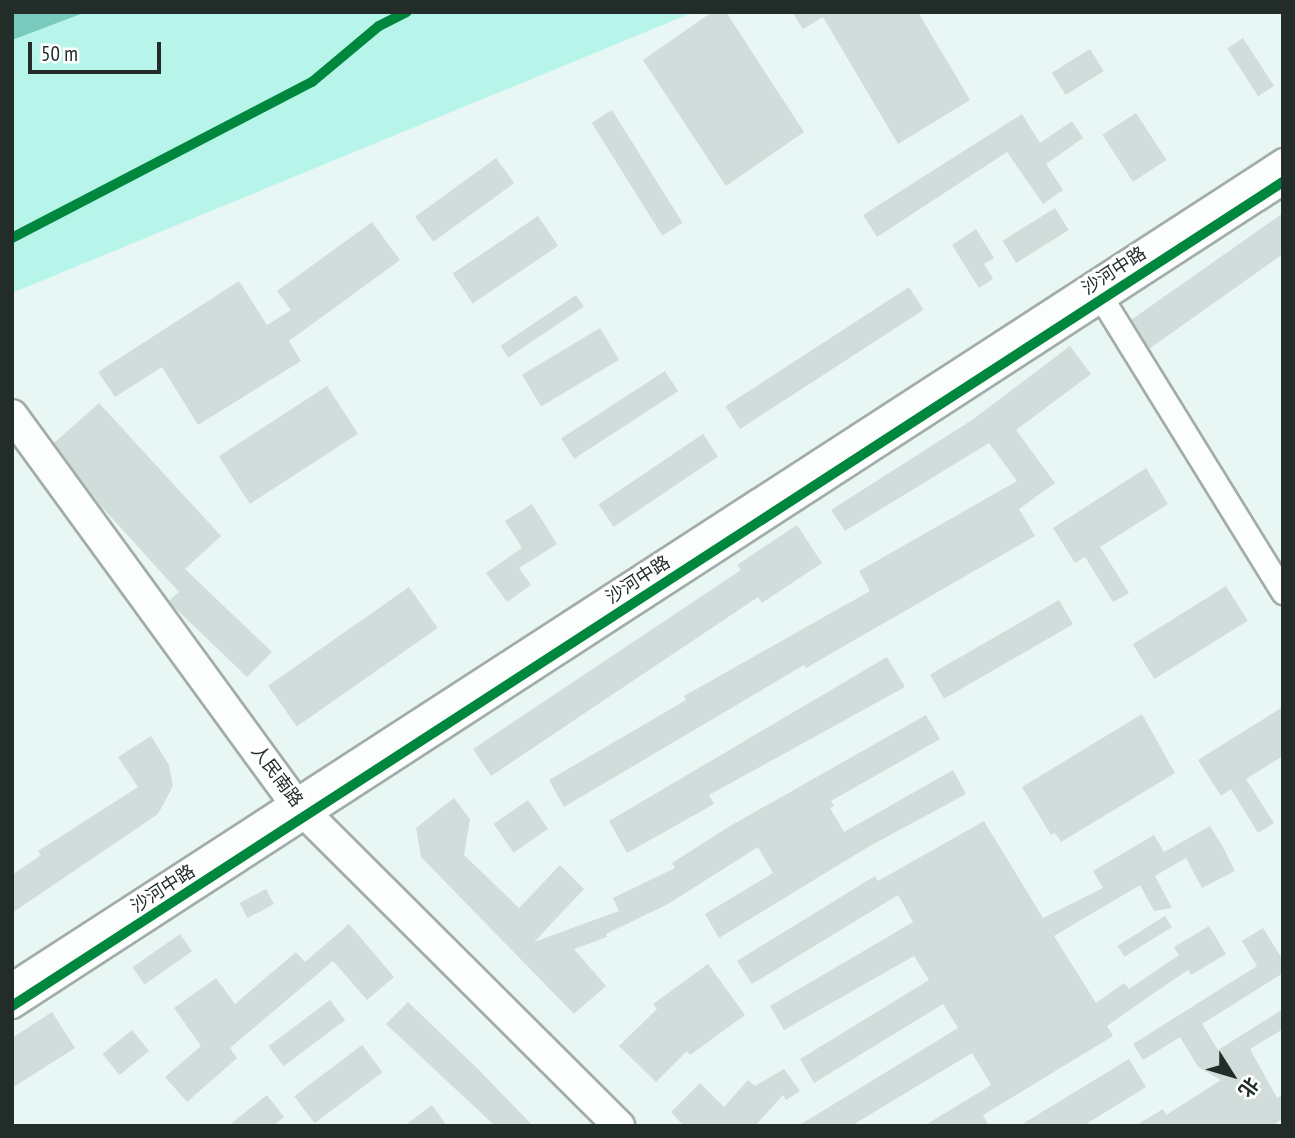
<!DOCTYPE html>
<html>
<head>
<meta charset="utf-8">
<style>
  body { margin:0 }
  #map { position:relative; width:1295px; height:1138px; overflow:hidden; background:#e8f7f4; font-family:"PT Sans Narrow","Noto Sans SC",sans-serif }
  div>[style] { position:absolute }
  .green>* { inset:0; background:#b7f5ea }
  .water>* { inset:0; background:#78cabd }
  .building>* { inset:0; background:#d1dddb; transform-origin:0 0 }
  .roads { filter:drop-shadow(2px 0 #a2adaa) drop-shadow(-2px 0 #a2adaa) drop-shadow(0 2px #a2adaa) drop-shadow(0 -2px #a2adaa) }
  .minor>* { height:23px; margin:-11.5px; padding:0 11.5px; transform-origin:11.5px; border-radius:11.5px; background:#fcfefd }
  .major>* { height:30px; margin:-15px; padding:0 15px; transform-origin:15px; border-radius:15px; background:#fcfefd }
  .cycleway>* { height:10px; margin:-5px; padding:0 5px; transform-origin:5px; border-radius:5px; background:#00873e }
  span { translate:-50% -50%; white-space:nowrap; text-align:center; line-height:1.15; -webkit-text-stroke:6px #fff; paint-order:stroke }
  .street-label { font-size:18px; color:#222d2a }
  .frame { position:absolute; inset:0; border:14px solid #222d2a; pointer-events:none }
  .north { position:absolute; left:1197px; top:1040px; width:70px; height:70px; -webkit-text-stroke:5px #fff; paint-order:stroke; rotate:127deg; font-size:19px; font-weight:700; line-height:28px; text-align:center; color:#222d2a }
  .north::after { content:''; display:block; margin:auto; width:24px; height:32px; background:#222d2a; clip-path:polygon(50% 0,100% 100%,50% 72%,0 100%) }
  .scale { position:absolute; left:28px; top:42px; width:133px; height:32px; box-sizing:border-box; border:4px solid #222d2a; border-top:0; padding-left:9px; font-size:21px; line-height:24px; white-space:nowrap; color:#222d2a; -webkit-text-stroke:5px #fff; paint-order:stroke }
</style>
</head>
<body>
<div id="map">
  <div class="green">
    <div style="clip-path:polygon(12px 12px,694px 12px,12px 293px)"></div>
  </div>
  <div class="water">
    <div style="clip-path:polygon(12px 12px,86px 12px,12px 40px)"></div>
  </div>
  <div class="building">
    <div style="clip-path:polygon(712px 12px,726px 12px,804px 132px,726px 186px,643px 60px)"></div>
    <div style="clip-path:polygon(792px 12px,918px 12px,970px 100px,898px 144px,823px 17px,803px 29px)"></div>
    <div style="left:1243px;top:38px;width:57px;height:19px;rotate:57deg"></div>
    <div style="left:1090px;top:49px;width:26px;height:45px;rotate:58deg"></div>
    <div style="left:612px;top:110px;width:133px;height:24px;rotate:58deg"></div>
    <div style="left:1136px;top:113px;width:56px;height:40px;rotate:57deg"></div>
    <div style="clip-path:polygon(1022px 114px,1040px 143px,1072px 121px,1083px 138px,1046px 164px,1063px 190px,1043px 204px,1007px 152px,877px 237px,863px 215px)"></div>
    <div style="left:496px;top:158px;width:31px;height:100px;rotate:54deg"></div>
    <div style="left:1055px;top:208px;width:26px;height:62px;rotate:58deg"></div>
    <div style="clip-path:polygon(1283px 213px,1283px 254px,1149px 349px,1131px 320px)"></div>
    <div style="left:538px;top:216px;width:36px;height:103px;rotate:56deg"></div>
    <div style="clip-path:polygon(372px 222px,400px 260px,289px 341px,301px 361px,198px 425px,162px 367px,115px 397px,98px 372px,239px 281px,267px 325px,291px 310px,277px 291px)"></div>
    <div style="clip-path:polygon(976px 229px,994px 258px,984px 264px,993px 279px,979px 288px,952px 245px)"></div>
    <div style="left:909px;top:287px;width:27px;height:219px;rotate:57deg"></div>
    <div style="left:576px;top:295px;width:14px;height:91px;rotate:56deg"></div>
    <div style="left:600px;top:328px;width:37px;height:91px;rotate:59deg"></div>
    <div style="clip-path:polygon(1070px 346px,1091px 374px,1016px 430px,1055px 483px,1019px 509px,1035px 536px,806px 668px,804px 665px,564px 807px,549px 780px,686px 700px,684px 696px,870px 591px,859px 571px,1017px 481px,989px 443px,845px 531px,831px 510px,972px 420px)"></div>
    <div style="left:665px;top:371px;width:24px;height:124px;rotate:57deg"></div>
    <div style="left:327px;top:386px;width:57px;height:129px;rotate:57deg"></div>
    <div style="clip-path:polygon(99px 403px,221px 536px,185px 569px,272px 652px,247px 677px,172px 605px,169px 601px,179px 592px,100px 505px,54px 443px)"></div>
    <div style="left:703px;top:434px;width:27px;height:126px;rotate:56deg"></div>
    <div style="clip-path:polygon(1146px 468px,1168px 504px,1100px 547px,1129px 593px,1113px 602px,1085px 557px,1075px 563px,1053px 528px)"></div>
    <div style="clip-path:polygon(532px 504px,557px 544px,519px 568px,531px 585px,507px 602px,486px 573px,522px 548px,505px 521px)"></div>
    <div style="clip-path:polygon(797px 525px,822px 563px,762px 603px,758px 597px,491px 776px,473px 749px,741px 570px,737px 565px)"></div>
    <div style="left:1226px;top:586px;width:41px;height:110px;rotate:58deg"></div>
    <div style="left:409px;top:587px;width:50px;height:172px;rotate:55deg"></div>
    <div style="left:1059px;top:600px;width:28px;height:149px;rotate:60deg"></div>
    <div style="clip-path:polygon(887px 657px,905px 687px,709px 795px,714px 804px,627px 853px,609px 821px)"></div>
    <div style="clip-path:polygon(1283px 707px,1283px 756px,1246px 779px,1274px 823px,1258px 833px,1231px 789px,1221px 796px,1198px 760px)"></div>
    <div style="clip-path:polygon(1142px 714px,1175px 773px,1061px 842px,1055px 833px,1051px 835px,1022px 787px)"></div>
    <div style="clip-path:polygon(926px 715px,940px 739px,831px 801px,834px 806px,830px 808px,844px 832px,953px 770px,966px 794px,868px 847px,719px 938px,705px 914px,773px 873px,758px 847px,668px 904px,606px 934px,607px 937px,574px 949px,606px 986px,574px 1014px,421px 857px,416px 828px,454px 798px,470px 819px,464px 855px,519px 908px,560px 865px,584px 889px,534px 942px,619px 911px,613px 898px,675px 868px,672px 863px,730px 826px)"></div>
    <div style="clip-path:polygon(151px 736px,169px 765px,173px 786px,158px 814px,12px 913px,12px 875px,41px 855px,38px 851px,138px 787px,118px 757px)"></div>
    <div style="left:528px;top:800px;width:35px;height:42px;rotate:55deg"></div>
    <div style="clip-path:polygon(984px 821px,1043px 918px,1103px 888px,1093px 871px,1154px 835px,1164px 852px,1210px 826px,1223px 847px,1235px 871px,1202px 888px,1186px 858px,1155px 876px,1172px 908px,1154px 911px,1140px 885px,1054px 936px,1096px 1003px,1124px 983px,1129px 989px,1179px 955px,1174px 947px,1209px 926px,1226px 954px,1191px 975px,1188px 970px,1151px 995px,1107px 1026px,1113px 1036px,983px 1115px,989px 1126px,924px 1126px,991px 1085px,972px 1053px,851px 1126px,798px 1126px,958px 1028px,943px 1004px,814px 1083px,800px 1059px,929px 980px,914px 956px,784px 1030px,770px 1006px,913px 922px,898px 895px,752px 984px,737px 961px,875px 876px,878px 881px)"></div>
    <div style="left:266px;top:889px;width:17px;height:30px;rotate:62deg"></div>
    <div style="left:1165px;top:916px;width:13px;height:56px;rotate:58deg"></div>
    <div style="clip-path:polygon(349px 924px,394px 977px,367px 1000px,333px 961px,230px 1048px,237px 1058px,187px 1102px,165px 1077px,201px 1046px,174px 1008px,216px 978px,235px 1004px,296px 952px,305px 962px)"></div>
    <div style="clip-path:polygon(1263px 928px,1283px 960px,1283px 973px,1202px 1024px,1218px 1050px,1283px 1009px,1283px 1029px,1250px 1049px,1277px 1098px,1283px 1094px,1283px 1119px,1271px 1126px,1135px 1126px,1163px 1109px,1166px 1115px,1221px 1080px,1198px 1067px,1180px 1037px,1143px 1060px,1133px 1044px,1257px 966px,1242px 941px)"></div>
    <div style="left:180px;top:934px;width:21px;height:58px;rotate:55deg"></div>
    <div style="clip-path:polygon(708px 964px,745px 1015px,690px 1055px,687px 1051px,656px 1082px,619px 1046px,657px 1009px,653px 1004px)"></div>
    <div style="left:330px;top:1000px;width:25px;height:77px;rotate:53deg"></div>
    <div style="clip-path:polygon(408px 1002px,478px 1069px,533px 1126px,495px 1126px,386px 1024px)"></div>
    <div style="clip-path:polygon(52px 1012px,75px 1048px,12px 1088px,12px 1038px)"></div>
    <div style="left:132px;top:1030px;width:27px;height:38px;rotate:51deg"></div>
    <div style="left:362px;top:1045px;width:34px;height:85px;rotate:53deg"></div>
    <div style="clip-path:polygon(1129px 1059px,1146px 1087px,1083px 1126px,1019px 1126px)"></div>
    <div style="clip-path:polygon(784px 1069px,800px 1091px,786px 1100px,783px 1095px,755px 1126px,684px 1126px,671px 1112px,700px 1083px,724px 1107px,748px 1080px,755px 1086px)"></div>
    <div style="clip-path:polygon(267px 1095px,284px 1117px,273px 1126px,228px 1126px)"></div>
    <div style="clip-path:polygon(432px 1105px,447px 1126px,404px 1126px)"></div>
  </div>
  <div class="roads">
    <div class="minor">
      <div style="left:1094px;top:286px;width:360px;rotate:58.3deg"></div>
      <div style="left:12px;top:984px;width:1515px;rotate:-32.96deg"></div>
      <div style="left:12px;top:1006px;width:1515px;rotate:-32.96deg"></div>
    </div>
    <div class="major">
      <div style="left:12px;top:415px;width:479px;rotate:53.9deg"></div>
      <div style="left:294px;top:802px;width:459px;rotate:44.9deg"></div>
    </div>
  </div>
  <div class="cycleway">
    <div style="left:12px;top:238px;width:338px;rotate:-27.5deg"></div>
    <div style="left:312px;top:82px;width:87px;rotate:-39.9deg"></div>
    <div style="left:379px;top:26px;width:31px;rotate:-27deg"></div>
    <div style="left:12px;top:1006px;width:1515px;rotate:-32.96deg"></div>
  </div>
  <div class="street-label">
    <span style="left:1114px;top:271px;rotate:-33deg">沙河中路</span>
    <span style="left:638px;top:580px;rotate:-33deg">沙河中路</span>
    <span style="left:277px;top:776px;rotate:53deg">人民南路</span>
    <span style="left:163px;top:889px;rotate:-33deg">沙河中路</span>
  </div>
  <div class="frame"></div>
  <div class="north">北</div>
  <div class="scale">50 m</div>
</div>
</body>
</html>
